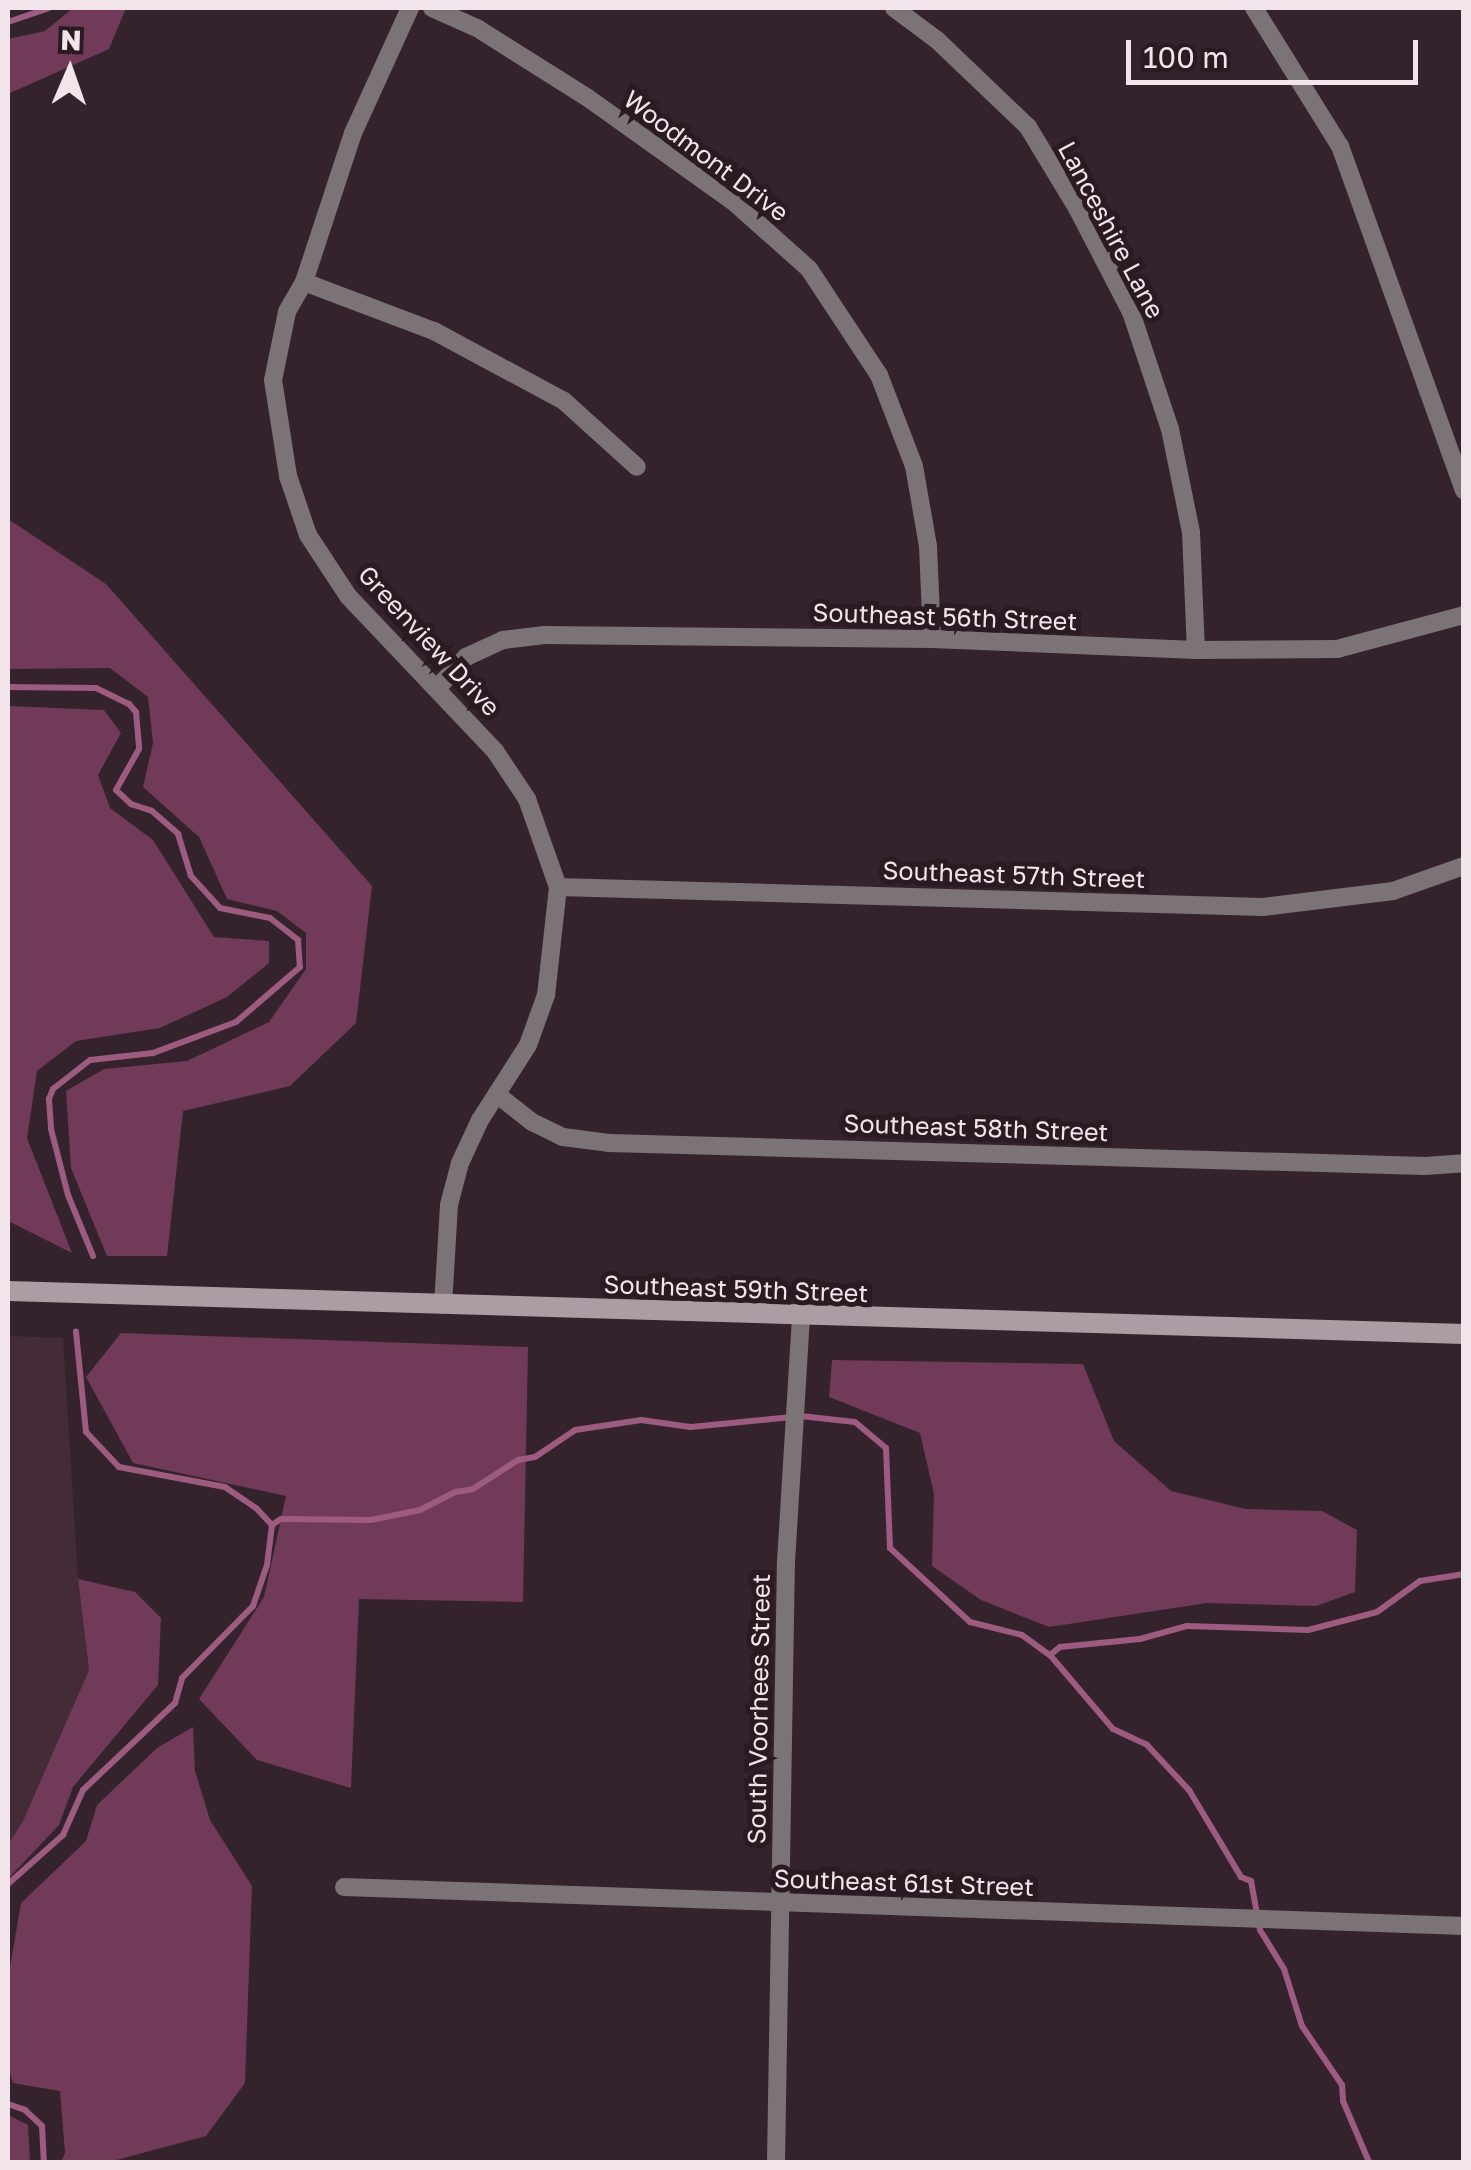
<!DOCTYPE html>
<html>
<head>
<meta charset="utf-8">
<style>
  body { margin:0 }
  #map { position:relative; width:1471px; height:2170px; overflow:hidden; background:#34232c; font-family:"Golos Text",sans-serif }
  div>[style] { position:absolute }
  .built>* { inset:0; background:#432c38 }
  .green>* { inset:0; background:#703a58 }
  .stream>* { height:6px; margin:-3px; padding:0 3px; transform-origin:3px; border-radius:3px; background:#9c5b7f }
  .street>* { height:18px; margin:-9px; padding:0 9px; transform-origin:9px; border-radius:9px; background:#7c7377 }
  .secondary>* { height:20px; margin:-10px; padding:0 10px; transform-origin:10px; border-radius:10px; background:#ac9da4 }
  span { translate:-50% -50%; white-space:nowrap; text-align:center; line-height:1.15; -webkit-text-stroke:10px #2a1a22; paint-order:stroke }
  .street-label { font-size:25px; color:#f1e5eb }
  .frame { position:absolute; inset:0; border:10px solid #f1e5eb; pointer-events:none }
  .north { position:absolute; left:20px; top:20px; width:100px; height:100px; -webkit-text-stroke:8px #2a1a22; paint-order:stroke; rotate:2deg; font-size:28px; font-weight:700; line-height:40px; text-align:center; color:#f1e5eb }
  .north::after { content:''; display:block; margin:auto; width:35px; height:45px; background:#f1e5eb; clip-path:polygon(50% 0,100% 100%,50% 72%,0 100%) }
  .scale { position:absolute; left:1126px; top:40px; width:292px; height:45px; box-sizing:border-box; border:5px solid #f1e5eb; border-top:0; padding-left:12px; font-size:30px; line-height:35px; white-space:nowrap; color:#f1e5eb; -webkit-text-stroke:8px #2a1a22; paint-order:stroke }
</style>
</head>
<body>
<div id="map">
  <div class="built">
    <div style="clip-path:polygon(8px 1336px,63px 1338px,78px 1579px,89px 1670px,23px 1821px,8px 1845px)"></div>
  </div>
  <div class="green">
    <div style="clip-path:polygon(73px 8px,126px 8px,109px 49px,8px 94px,8px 39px,45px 31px)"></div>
    <div style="clip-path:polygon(8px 519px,106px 584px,372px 886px,356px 1023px,290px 1086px,183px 1111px,167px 1256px,107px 1256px,71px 1168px,66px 1091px,104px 1069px,187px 1061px,269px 1022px,306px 969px,306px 933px,277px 911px,227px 899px,199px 837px,143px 787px,153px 743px,148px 697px,110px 668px,8px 669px)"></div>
    <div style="clip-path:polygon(8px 706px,104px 710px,121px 733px,98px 775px,110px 808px,153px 840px,214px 937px,269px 941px,269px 963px,227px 997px,160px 1028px,76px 1041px,37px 1071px,27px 1138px,72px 1253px,8px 1221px)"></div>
    <div style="clip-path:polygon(121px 1333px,528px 1347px,523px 1602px,359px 1599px,351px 1788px,257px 1760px,199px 1699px,264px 1597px,286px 1496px,133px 1463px,86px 1377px)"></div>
    <div style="clip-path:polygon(832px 1360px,1083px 1364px,1114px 1441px,1171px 1491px,1246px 1509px,1322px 1511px,1357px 1530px,1355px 1592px,1316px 1606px,1207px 1603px,1049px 1627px,981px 1600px,932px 1566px,934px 1494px,920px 1433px,829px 1397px)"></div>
    <div style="clip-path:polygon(78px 1579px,135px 1592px,161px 1618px,158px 1685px,73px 1787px,59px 1825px,8px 1879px,8px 1845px,23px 1821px,89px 1670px)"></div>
    <div style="clip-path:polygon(193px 1727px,195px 1771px,210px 1820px,252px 1886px,245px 2083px,206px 2136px,109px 2162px,61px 2162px,65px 2153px,60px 2091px,13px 2083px,8px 2067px,8px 1979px,21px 1903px,86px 1841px,97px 1805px,157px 1748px)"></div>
    <div style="clip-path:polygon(8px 2115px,28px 2125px,30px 2162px,8px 2162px)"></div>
  </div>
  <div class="stream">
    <div style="left:8px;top:22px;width:43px;rotate:-18.9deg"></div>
    <div style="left:8px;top:687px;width:88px;rotate:0.7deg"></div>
    <div style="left:96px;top:688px;width:37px;rotate:26deg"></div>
    <div style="left:129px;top:704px;width:11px;rotate:49deg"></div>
    <div style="left:136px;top:712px;width:37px;rotate:85deg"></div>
    <div style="left:139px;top:749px;width:47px;rotate:119.3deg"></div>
    <div style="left:116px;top:790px;width:21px;rotate:43deg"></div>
    <div style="left:131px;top:804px;width:22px;rotate:18deg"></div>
    <div style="left:152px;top:811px;width:35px;rotate:41deg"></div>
    <div style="left:178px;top:834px;width:44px;rotate:72.8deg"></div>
    <div style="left:191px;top:876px;width:43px;rotate:47.8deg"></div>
    <div style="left:220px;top:908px;width:51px;rotate:11.3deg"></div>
    <div style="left:270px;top:918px;width:36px;rotate:38deg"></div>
    <div style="left:298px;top:940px;width:27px;rotate:86deg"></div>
    <div style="left:300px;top:967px;width:84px;rotate:139.3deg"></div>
    <div style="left:236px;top:1022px;width:89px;rotate:159.5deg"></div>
    <div style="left:153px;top:1053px;width:63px;rotate:173.7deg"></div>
    <div style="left:90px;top:1060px;width:47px;rotate:141.9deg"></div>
    <div style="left:53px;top:1089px;width:11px;rotate:112deg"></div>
    <div style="left:49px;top:1099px;width:30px;rotate:86deg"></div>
    <div style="left:51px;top:1129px;width:68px;rotate:75.6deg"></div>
    <div style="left:68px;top:1195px;width:66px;rotate:67.7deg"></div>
    <div style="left:272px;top:1525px;width:11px;rotate:-34deg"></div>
    <div style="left:281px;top:1519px;width:90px;rotate:0.6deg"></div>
    <div style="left:371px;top:1520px;width:50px;rotate:-11.5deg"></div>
    <div style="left:420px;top:1510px;width:39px;rotate:-27deg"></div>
    <div style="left:455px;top:1492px;width:18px;rotate:-9deg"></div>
    <div style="left:473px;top:1489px;width:54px;rotate:-32.8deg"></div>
    <div style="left:518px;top:1460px;width:17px;rotate:-10deg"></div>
    <div style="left:535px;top:1457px;width:48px;rotate:-34deg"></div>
    <div style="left:575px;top:1430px;width:67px;rotate:-8.6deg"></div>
    <div style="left:641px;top:1420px;width:50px;rotate:8deg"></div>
    <div style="left:691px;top:1427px;width:111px;rotate:-5.7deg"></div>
    <div style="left:801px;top:1416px;width:54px;rotate:6.3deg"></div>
    <div style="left:855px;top:1422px;width:40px;rotate:40deg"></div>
    <div style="left:886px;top:1448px;width:100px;rotate:87.7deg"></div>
    <div style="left:890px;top:1548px;width:109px;rotate:42.8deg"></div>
    <div style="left:970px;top:1622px;width:54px;rotate:14deg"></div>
    <div style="left:1022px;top:1635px;width:34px;rotate:36deg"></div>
    <div style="left:1050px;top:1655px;width:97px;rotate:49.6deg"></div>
    <div style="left:1113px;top:1729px;width:38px;rotate:25deg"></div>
    <div style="left:1147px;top:1745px;width:62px;rotate:47deg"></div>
    <div style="left:1189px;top:1790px;width:101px;rotate:59.1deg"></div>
    <div style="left:1241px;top:1877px;width:11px;rotate:22deg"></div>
    <div style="left:1251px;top:1881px;width:50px;rotate:79.6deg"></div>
    <div style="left:1260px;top:1930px;width:46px;rotate:58.4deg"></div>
    <div style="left:1284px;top:1969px;width:60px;rotate:72.5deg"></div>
    <div style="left:1302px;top:2026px;width:71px;rotate:55.9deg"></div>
    <div style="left:1342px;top:2085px;width:16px;rotate:86deg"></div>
    <div style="left:1343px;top:2101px;width:66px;rotate:66.9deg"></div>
    <div style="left:1050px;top:1655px;width:13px;rotate:-39deg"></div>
    <div style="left:1060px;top:1647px;width:80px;rotate:-5.7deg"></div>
    <div style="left:1140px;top:1639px;width:49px;rotate:-15.5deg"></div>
    <div style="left:1187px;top:1626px;width:121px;rotate:1.9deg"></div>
    <div style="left:1308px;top:1630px;width:71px;rotate:-14.6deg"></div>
    <div style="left:1377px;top:1612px;width:53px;rotate:-35.8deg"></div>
    <div style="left:1420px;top:1581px;width:45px;rotate:-9deg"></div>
    <div style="left:8px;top:1884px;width:74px;rotate:-41.7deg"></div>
    <div style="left:63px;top:1835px;width:49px;rotate:-66deg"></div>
    <div style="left:83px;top:1790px;width:127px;rotate:-43.4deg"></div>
    <div style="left:175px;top:1703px;width:26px;rotate:-74deg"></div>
    <div style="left:182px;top:1678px;width:101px;rotate:-45.4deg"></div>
    <div style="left:253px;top:1606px;width:43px;rotate:-71.1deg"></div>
    <div style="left:267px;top:1565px;width:40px;rotate:-82.9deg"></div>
    <div style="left:272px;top:1525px;width:23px;rotate:-133deg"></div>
    <div style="left:256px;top:1508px;width:37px;rotate:-146deg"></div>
    <div style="left:225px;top:1487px;width:108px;rotate:-169.3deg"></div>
    <div style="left:119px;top:1467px;width:48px;rotate:-133.3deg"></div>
    <div style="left:86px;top:1432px;width:101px;rotate:-95.7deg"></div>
    <div style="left:8px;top:2104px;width:18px;rotate:19deg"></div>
    <div style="left:25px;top:2110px;width:23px;rotate:43deg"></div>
    <div style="left:42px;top:2126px;width:36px;rotate:87deg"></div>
  </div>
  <div class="street">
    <div style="left:410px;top:8px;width:137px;rotate:114.5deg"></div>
    <div style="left:353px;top:133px;width:157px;rotate:108.2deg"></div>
    <div style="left:304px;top:282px;width:34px;rotate:120deg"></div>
    <div style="left:287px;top:312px;width:69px;rotate:101.6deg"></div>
    <div style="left:273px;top:380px;width:97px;rotate:81.1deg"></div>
    <div style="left:288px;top:476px;width:62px;rotate:71.3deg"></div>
    <div style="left:308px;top:535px;width:73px;rotate:56.7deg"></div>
    <div style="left:348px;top:596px;width:214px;rotate:46.5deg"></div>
    <div style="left:495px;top:751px;width:58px;rotate:56.3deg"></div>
    <div style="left:527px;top:799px;width:93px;rotate:70.6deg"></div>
    <div style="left:558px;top:887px;width:109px;rotate:96.3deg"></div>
    <div style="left:546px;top:995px;width:53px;rotate:109.8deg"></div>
    <div style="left:528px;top:1045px;width:89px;rotate:122.6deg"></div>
    <div style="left:480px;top:1120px;width:47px;rotate:114.9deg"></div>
    <div style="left:460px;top:1163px;width:43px;rotate:104.7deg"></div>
    <div style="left:449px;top:1205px;width:100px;rotate:93.4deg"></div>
    <div style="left:432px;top:8px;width:49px;rotate:24deg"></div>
    <div style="left:477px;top:28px;width:131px;rotate:32.2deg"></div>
    <div style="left:588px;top:98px;width:181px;rotate:35.5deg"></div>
    <div style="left:735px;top:203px;width:99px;rotate:41.7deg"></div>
    <div style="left:809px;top:269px;width:127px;rotate:56.6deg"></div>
    <div style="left:879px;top:375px;width:97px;rotate:69deg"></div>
    <div style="left:914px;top:466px;width:81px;rotate:80.1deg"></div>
    <div style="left:928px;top:546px;width:93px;rotate:87.5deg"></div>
    <div style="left:894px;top:8px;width:54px;rotate:36.7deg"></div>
    <div style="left:937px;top:40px;width:126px;rotate:43.7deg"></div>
    <div style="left:1028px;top:127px;width:95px;rotate:58.8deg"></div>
    <div style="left:1077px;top:208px;width:117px;rotate:62.6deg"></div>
    <div style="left:1131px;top:312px;width:123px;rotate:71.6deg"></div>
    <div style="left:1170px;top:429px;width:105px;rotate:78.5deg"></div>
    <div style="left:1191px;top:532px;width:118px;rotate:87.6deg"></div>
    <div style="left:1254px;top:8px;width:163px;rotate:58.1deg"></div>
    <div style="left:1340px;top:146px;width:366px;rotate:70.2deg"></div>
    <div style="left:304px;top:282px;width:139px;rotate:20.7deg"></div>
    <div style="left:434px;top:331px;width:148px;rotate:28.3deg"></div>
    <div style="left:564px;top:401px;width:98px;rotate:42.1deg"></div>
    <div style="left:438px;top:687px;width:41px;rotate:-47deg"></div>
    <div style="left:466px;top:657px;width:41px;rotate:-24.7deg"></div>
    <div style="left:503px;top:640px;width:42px;rotate:-6.8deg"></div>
    <div style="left:545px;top:635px;width:387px;rotate:0.6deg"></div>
    <div style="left:932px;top:639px;width:264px;rotate:2.4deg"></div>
    <div style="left:1196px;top:650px;width:141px;rotate:-0.4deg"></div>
    <div style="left:1337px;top:649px;width:131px;rotate:-15deg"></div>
    <div style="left:558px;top:887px;width:705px;rotate:1.62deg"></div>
    <div style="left:1263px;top:907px;width:131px;rotate:-7deg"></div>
    <div style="left:1393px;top:891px;width:75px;rotate:-19.4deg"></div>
    <div style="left:499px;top:1096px;width:42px;rotate:38.2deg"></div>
    <div style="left:532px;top:1122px;width:34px;rotate:26deg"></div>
    <div style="left:563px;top:1137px;width:46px;rotate:7.4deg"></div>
    <div style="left:609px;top:1143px;width:816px;rotate:1.61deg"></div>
    <div style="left:1425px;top:1166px;width:39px;rotate:-4deg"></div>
    <div style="left:344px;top:1887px;width:1121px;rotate:1.99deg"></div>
    <div style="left:776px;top:2162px;width:600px;rotate:-89.05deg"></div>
    <div style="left:786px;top:1562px;width:245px;rotate:-86.5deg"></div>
  </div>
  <div class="secondary">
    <div style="left:8px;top:1291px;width:1457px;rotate:1.69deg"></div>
  </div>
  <div class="street-label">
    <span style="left:706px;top:156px;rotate:37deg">Woodmont Drive</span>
    <span style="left:1111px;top:230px;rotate:62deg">Lanceshire Lane</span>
    <span style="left:945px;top:617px;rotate:2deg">Southeast 56th Street</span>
    <span style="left:429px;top:641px;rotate:47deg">Greenview Drive</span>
    <span style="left:1014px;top:875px;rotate:2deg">Southeast 57th Street</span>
    <span style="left:976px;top:1128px;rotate:2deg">Southeast 58th Street</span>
    <span style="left:736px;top:1289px;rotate:2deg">Southeast 59th Street</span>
    <span style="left:759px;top:1709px;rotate:-89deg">South Voorhees Street</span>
    <span style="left:904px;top:1883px;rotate:2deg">Southeast 61st Street</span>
  </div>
  <div class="frame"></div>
  <div class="north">N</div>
  <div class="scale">100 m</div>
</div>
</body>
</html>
